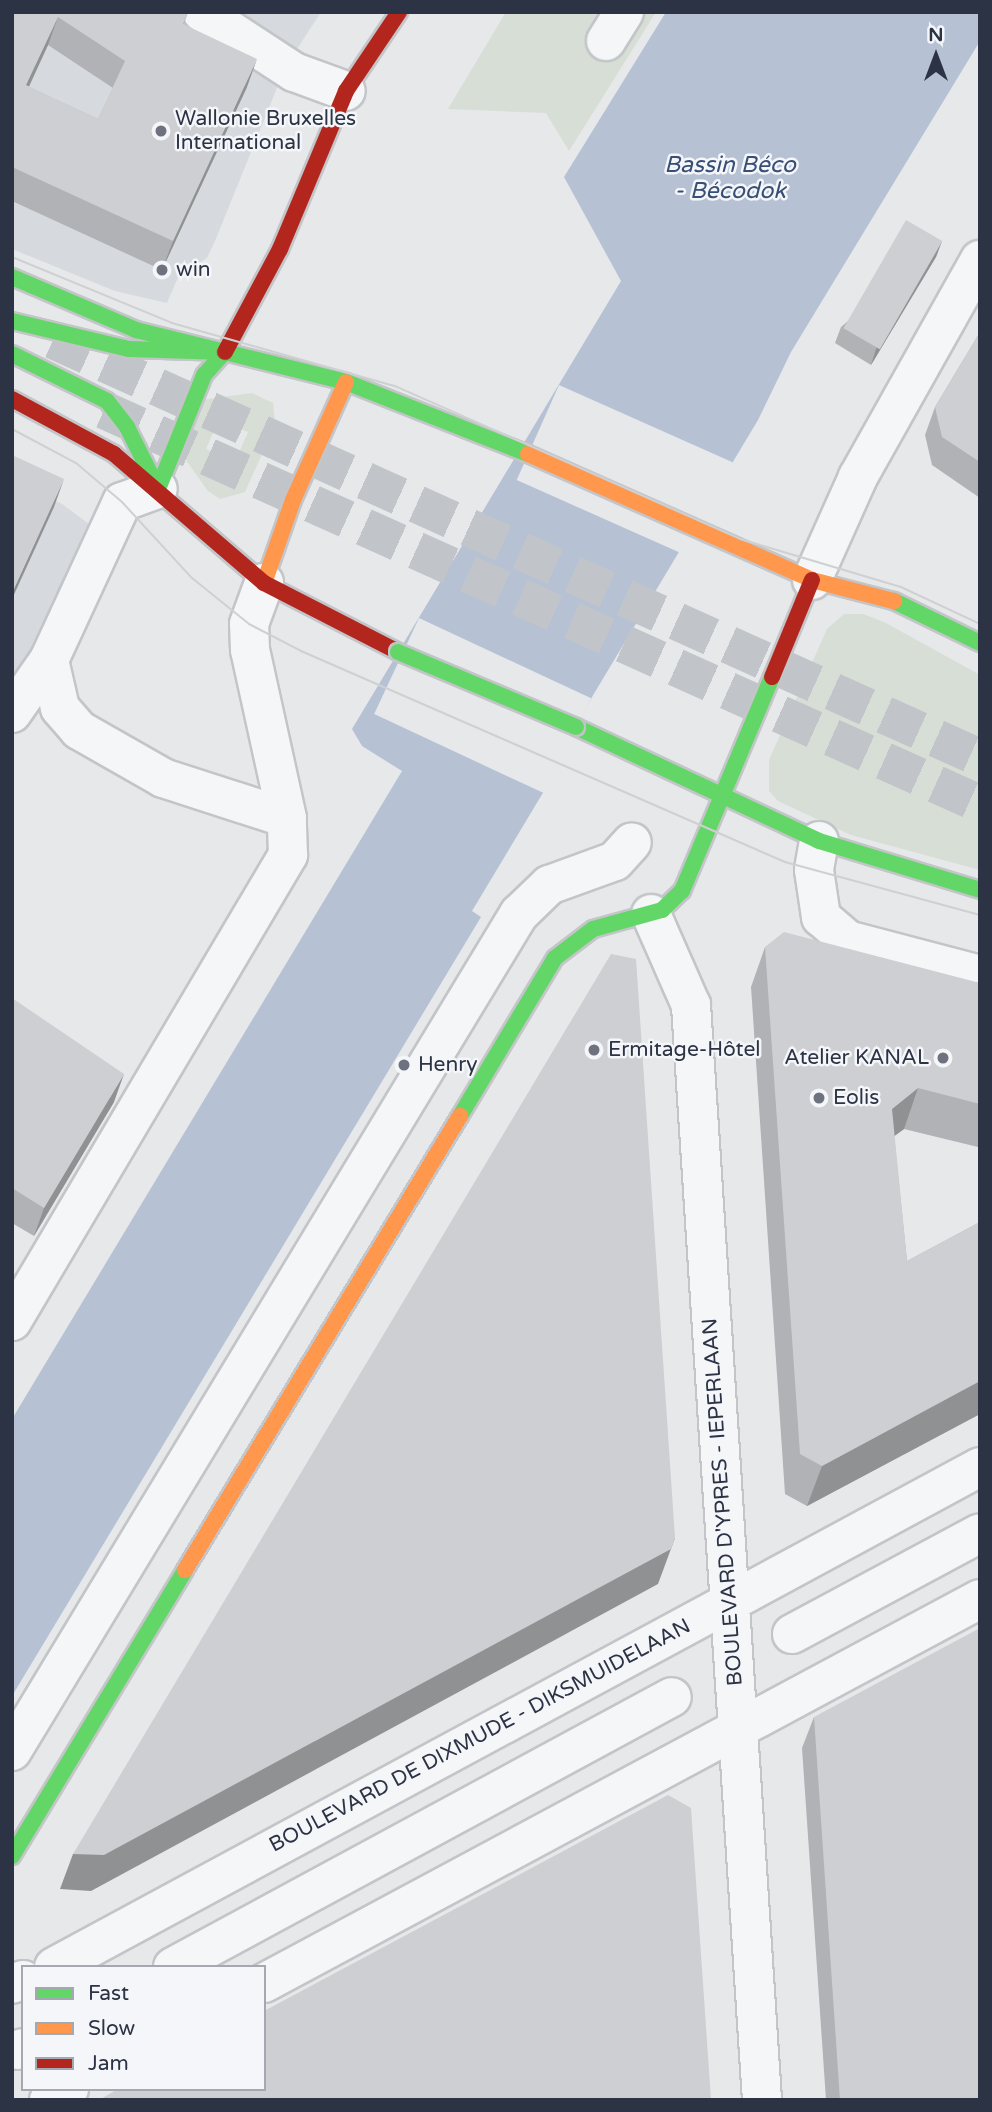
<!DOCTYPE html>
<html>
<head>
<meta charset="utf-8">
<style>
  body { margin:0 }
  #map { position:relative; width:992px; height:2112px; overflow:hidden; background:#e6e8ea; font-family:"Varela Round",sans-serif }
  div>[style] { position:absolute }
  .built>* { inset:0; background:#d6d9de }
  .green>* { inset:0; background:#d6ded6 }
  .water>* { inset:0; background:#b6c2d4 }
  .pier>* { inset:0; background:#e6e8ea; transform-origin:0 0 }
  .highway-tunnel>* { height:38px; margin-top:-19px; transform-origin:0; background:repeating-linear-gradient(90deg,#c1c4c9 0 38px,transparent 0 57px) }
  .roads { filter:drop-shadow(2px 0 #c3c5c8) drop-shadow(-2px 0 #c3c5c8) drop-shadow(0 2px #c3c5c8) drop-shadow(0 -2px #c3c5c8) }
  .street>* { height:38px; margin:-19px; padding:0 19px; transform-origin:19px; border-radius:19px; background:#f5f6f7 }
  .fast>* { height:16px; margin:-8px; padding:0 8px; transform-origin:8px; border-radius:8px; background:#63d668 }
  .slow>* { height:16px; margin:-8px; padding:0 8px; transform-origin:8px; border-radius:8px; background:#ff974d }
  .jam>* { height:16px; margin:-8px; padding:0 8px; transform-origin:8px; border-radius:8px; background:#b3261e }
  .tram>* { height:2px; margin:-1px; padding:0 1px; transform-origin:1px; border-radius:1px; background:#cfd0d2 }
  .bridges { filter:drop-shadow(2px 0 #c2c4c8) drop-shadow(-2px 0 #c2c4c8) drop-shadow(0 2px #c2c4c8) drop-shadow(0 -2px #c2c4c8) }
  .fast-bridge>* { height:16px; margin:-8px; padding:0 8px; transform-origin:8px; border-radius:8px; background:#63d668 }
  .wall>* { inset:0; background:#b0b2b5 }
  .shaded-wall>* { inset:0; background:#909193 }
  .building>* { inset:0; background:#cdcfd2; transform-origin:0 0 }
  .dots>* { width:19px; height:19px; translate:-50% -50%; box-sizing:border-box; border:4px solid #f4f6f9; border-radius:50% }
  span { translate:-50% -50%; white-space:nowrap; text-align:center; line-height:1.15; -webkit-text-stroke:5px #f4f6f9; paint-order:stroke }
  .poi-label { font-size:21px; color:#2c3344 }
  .left { translate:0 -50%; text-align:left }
  .right { translate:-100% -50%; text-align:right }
  .street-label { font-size:21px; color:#2c3344 }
  .water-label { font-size:23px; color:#374f76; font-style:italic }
  .frame { position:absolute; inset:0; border:14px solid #2c3344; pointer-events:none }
  .legend { position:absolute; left:21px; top:1965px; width:245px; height:126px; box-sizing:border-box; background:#f4f6f9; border:2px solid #a4a8b1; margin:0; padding:9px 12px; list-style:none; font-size:21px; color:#2c3344 }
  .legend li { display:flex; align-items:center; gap:14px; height:35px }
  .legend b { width:35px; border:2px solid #a4a8b1 }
  .north { position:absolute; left:901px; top:21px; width:70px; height:70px; -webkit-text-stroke:5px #f4f6f9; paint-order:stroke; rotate:0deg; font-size:19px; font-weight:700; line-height:28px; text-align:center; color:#2c3344 }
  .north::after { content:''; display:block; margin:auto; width:24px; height:32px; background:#2c3344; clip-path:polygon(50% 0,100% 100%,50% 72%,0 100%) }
</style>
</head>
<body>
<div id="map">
  <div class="built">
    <div style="clip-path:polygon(12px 12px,321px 12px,297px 49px,282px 39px,271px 61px,283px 73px,215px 241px,207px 258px,179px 275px,167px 303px,115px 291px,12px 249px)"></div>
    <div style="clip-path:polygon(12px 480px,62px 504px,89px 524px,12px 694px)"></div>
  </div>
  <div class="green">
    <div style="clip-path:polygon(506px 12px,656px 12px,569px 151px,546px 113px,448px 109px)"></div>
    <div style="clip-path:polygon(evenodd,252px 393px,273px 403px,275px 425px,245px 492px,220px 499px,208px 491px,173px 442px,193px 401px,252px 393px,219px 419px,248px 432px,235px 462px,206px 449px,219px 419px)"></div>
    <div style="clip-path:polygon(844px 614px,863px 614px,884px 622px,980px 675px,980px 870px,851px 835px,778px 801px,769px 791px,769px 760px,827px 629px)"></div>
  </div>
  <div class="water">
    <div style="clip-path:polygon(666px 12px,980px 12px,980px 41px,791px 352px,758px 420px,592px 697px,544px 791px,472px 911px,481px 917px,12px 1696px,12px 1419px,402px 771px,362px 746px,352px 729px,621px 281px,564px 177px)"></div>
  </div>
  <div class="pier">
    <div style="left:559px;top:385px;width:190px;height:104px;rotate:24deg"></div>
    <div style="left:419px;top:618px;width:190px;height:106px;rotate:25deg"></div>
  </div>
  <div class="highway-tunnel">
    <div style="left:53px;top:340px;width:1017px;rotate:24.27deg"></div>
    <div style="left:104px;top:410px;width:961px;rotate:24.22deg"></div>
  </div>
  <div class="roads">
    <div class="street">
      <div style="left:202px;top:12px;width:110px;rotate:33.1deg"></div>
      <div style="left:294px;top:72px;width:55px;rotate:20.1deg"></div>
      <div style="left:606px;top:41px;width:34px;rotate:-58deg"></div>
      <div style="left:812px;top:580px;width:113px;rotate:-65.9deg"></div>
      <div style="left:858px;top:477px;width:249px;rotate:-60.7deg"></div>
      <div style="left:49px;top:660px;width:49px;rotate:77.1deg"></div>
      <div style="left:60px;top:708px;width:29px;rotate:49deg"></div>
      <div style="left:79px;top:730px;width:97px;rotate:29.7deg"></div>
      <div style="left:163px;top:778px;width:130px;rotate:17.9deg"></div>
      <div style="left:12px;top:713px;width:65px;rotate:-55.1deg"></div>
      <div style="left:49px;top:660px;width:174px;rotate:-65.2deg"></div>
      <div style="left:122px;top:502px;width:38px;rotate:-20deg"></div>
      <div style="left:819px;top:841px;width:29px;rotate:100deg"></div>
      <div style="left:814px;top:870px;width:48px;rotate:81.5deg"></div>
      <div style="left:821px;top:917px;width:35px;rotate:41deg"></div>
      <div style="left:847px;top:940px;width:138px;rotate:14.7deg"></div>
      <div style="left:651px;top:914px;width:99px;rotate:66.3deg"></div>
      <div style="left:691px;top:1005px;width:1097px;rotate:86.29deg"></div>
      <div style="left:12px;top:1321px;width:542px;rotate:-59.36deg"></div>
      <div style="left:288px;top:855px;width:37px;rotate:-92deg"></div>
      <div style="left:287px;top:818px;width:172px;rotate:-102.4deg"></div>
      <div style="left:250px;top:650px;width:26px;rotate:-92deg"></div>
      <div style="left:249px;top:624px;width:44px;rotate:-69.9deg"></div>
      <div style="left:792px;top:1634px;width:213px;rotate:-28.2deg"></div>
      <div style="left:12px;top:1751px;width:979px;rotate:-58.8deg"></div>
      <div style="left:519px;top:914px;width:42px;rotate:-44deg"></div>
      <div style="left:549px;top:885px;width:70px;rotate:-20deg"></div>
      <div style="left:615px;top:861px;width:25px;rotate:-48deg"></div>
      <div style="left:54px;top:1967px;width:1052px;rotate:-28.37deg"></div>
      <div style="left:173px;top:1967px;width:567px;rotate:-28.42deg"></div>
      <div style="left:264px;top:1983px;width:812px;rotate:-28.21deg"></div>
      <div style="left:12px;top:1984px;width:12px;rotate:-20deg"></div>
      <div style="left:18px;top:2050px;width:5px;rotate:-22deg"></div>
      <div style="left:49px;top:2100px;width:23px;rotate:-29deg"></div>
    </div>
    <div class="fast">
      <div style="left:12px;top:277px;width:135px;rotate:23.1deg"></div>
      <div style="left:136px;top:330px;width:216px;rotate:13.9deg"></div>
      <div style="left:346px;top:382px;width:196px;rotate:21.6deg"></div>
      <div style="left:12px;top:321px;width:120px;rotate:13.5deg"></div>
      <div style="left:129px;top:349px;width:96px;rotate:1.8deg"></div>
      <div style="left:12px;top:354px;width:106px;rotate:26.3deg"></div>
      <div style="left:107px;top:401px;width:33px;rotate:52deg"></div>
      <div style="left:127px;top:427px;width:69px;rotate:63.4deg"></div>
      <div style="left:158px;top:489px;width:123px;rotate:-68deg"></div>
      <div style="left:204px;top:375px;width:31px;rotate:-48deg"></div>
      <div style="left:894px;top:601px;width:96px;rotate:26deg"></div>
      <div style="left:576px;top:727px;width:268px;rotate:25.1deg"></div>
      <div style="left:819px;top:841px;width:168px;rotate:16.9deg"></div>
      <div style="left:460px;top:1116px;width:184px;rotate:-59deg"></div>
      <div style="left:555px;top:958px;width:48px;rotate:-37.3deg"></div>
      <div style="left:593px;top:929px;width:72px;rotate:-15.4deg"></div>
      <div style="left:662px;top:910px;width:28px;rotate:-44deg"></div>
      <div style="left:682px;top:891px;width:232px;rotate:-67.2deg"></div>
      <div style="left:12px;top:1856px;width:334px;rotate:-58.8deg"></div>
    </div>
    <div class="slow">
      <div style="left:528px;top:454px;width:311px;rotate:23.9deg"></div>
      <div style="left:812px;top:580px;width:85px;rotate:14.4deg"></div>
      <div style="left:264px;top:583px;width:88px;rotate:-70.7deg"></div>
      <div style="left:293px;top:500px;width:129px;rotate:-65.8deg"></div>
      <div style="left:185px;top:1570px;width:531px;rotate:-58.8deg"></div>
    </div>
    <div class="jam">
      <div style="left:225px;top:352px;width:117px;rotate:-61.9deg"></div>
      <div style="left:280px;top:249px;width:171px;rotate:-67.3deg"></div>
      <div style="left:346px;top:91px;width:95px;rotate:-56.1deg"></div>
      <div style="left:12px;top:399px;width:116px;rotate:28.3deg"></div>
      <div style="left:114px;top:454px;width:198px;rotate:40.7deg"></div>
      <div style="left:264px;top:583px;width:151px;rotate:27.2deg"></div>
      <div style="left:772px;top:677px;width:105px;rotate:-67.6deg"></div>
    </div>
  </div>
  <div class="tram">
    <div style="left:12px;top:257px;width:173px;rotate:22.4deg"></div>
    <div style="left:172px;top:323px;width:232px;rotate:15.8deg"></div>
    <div style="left:395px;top:386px;width:377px;rotate:23.9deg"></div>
    <div style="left:740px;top:539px;width:168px;rotate:16.6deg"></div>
    <div style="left:901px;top:587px;width:87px;rotate:25.1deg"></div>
    <div style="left:12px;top:429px;width:72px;rotate:28deg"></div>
    <div style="left:76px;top:463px;width:60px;rotate:40.3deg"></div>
    <div style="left:122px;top:502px;width:103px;rotate:47.4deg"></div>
    <div style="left:192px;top:578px;width:73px;rotate:38.9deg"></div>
    <div style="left:249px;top:624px;width:59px;rotate:27.4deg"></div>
    <div style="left:301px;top:651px;width:528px;rotate:23.55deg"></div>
    <div style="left:785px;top:862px;width:202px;rotate:15.2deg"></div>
  </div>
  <div class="bridges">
    <div class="fast-bridge">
      <div style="left:398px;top:652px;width:193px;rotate:22.8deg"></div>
    </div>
  </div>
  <div class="wall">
    <div style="clip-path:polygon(evenodd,12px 12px,188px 12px,184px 24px,247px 87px,162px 270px,12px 201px,12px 12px,48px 45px,113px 88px,98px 119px,29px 87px,48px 45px)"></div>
    <div style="clip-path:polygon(942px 241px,936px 257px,871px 365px,835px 343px,841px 327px)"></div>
    <div style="clip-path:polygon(980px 332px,980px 498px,932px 465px,925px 435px,935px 407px)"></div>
    <div style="clip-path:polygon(765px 947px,980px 983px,980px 1143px,978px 1147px,904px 1129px,894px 1136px,907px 1261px,980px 1222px,980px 1414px,807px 1506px,785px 1494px,751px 987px)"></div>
    <div style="clip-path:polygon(12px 998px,114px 1102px,34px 1236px,12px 1223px)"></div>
    <div style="clip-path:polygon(814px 1717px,980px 2100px,826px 2100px,802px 1748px)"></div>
  </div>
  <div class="shaded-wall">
    <div style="clip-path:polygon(58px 17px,48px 45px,16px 114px,26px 85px)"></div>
    <div style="clip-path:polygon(257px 59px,247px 87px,162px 270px,173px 241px)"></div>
    <div style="clip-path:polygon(942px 241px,936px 257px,871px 365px,876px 349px)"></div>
    <div style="clip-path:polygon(64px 479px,54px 507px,12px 599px,12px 593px)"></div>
    <div style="clip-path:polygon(124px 1074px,114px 1102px,34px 1236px,44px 1208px)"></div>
    <div style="clip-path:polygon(918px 1088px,904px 1129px,877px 1149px,892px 1109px)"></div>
    <div style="clip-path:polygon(980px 1381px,980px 1414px,807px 1506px,822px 1466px)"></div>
    <div style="clip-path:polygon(675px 1538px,658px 1584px,91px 1891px,60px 1889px,73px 1854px)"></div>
  </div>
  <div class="building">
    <div style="clip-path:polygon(evenodd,12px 12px,188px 12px,183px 24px,257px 59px,173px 241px,12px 167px,12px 12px,58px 17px,125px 61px,98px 119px,26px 85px,58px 17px)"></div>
    <div style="left:906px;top:220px;width:42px;height:125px;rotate:30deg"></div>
    <div style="clip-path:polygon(980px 332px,980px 462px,942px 437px,935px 407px)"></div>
    <div style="clip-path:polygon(12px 455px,64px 479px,12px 593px)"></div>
    <div style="clip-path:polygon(784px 932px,980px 983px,980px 1104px,918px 1088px,892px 1109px,907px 1261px,980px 1222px,980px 1381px,822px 1466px,800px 1454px,765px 947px)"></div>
    <div style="clip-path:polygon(611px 954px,636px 959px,675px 1538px,671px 1549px,104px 1855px,73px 1854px)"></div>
    <div style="clip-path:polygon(12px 998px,124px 1074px,44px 1208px,12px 1188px)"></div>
    <div style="clip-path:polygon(980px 1628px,980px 2100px,840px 2100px,814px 1717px)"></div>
    <div style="clip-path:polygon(668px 1795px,691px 1808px,711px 2100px,99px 2100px,118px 2089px,264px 2089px,264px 2011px)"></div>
  </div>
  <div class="dots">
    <div style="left:161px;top:131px;background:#6d727e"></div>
    <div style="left:162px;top:270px;background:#6d727e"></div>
    <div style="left:594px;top:1050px;background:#6d727e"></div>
    <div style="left:943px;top:1058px;background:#6d727e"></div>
    <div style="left:404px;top:1065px;background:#6d727e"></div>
    <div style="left:819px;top:1098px;background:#6d727e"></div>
  </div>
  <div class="poi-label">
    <span class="left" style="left:175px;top:131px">Wallonie Bruxelles<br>International</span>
    <span class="left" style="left:176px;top:270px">win</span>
    <span class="left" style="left:608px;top:1050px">Ermitage-Hôtel</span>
    <span class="right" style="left:929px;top:1058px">Atelier KANAL</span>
    <span class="left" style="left:418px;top:1065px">Henry</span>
    <span class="left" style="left:833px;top:1098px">Eolis</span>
  </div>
  <div class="street-label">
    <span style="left:723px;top:1502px;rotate:-94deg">BOULEVARD D'YPRES - IEPERLAAN</span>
    <span style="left:480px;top:1736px;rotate:-28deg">BOULEVARD DE DIXMUDE - DIKSMUIDELAAN</span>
  </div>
  <div class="water-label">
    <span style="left:730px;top:178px">Bassin Béco<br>- Bécodok</span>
  </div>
  <div class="frame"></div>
  <ul class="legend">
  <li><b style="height:9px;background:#63d668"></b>Fast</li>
  <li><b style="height:9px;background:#ff974d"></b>Slow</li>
  <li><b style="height:9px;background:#b3261e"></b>Jam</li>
  </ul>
  <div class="north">N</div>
</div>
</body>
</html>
